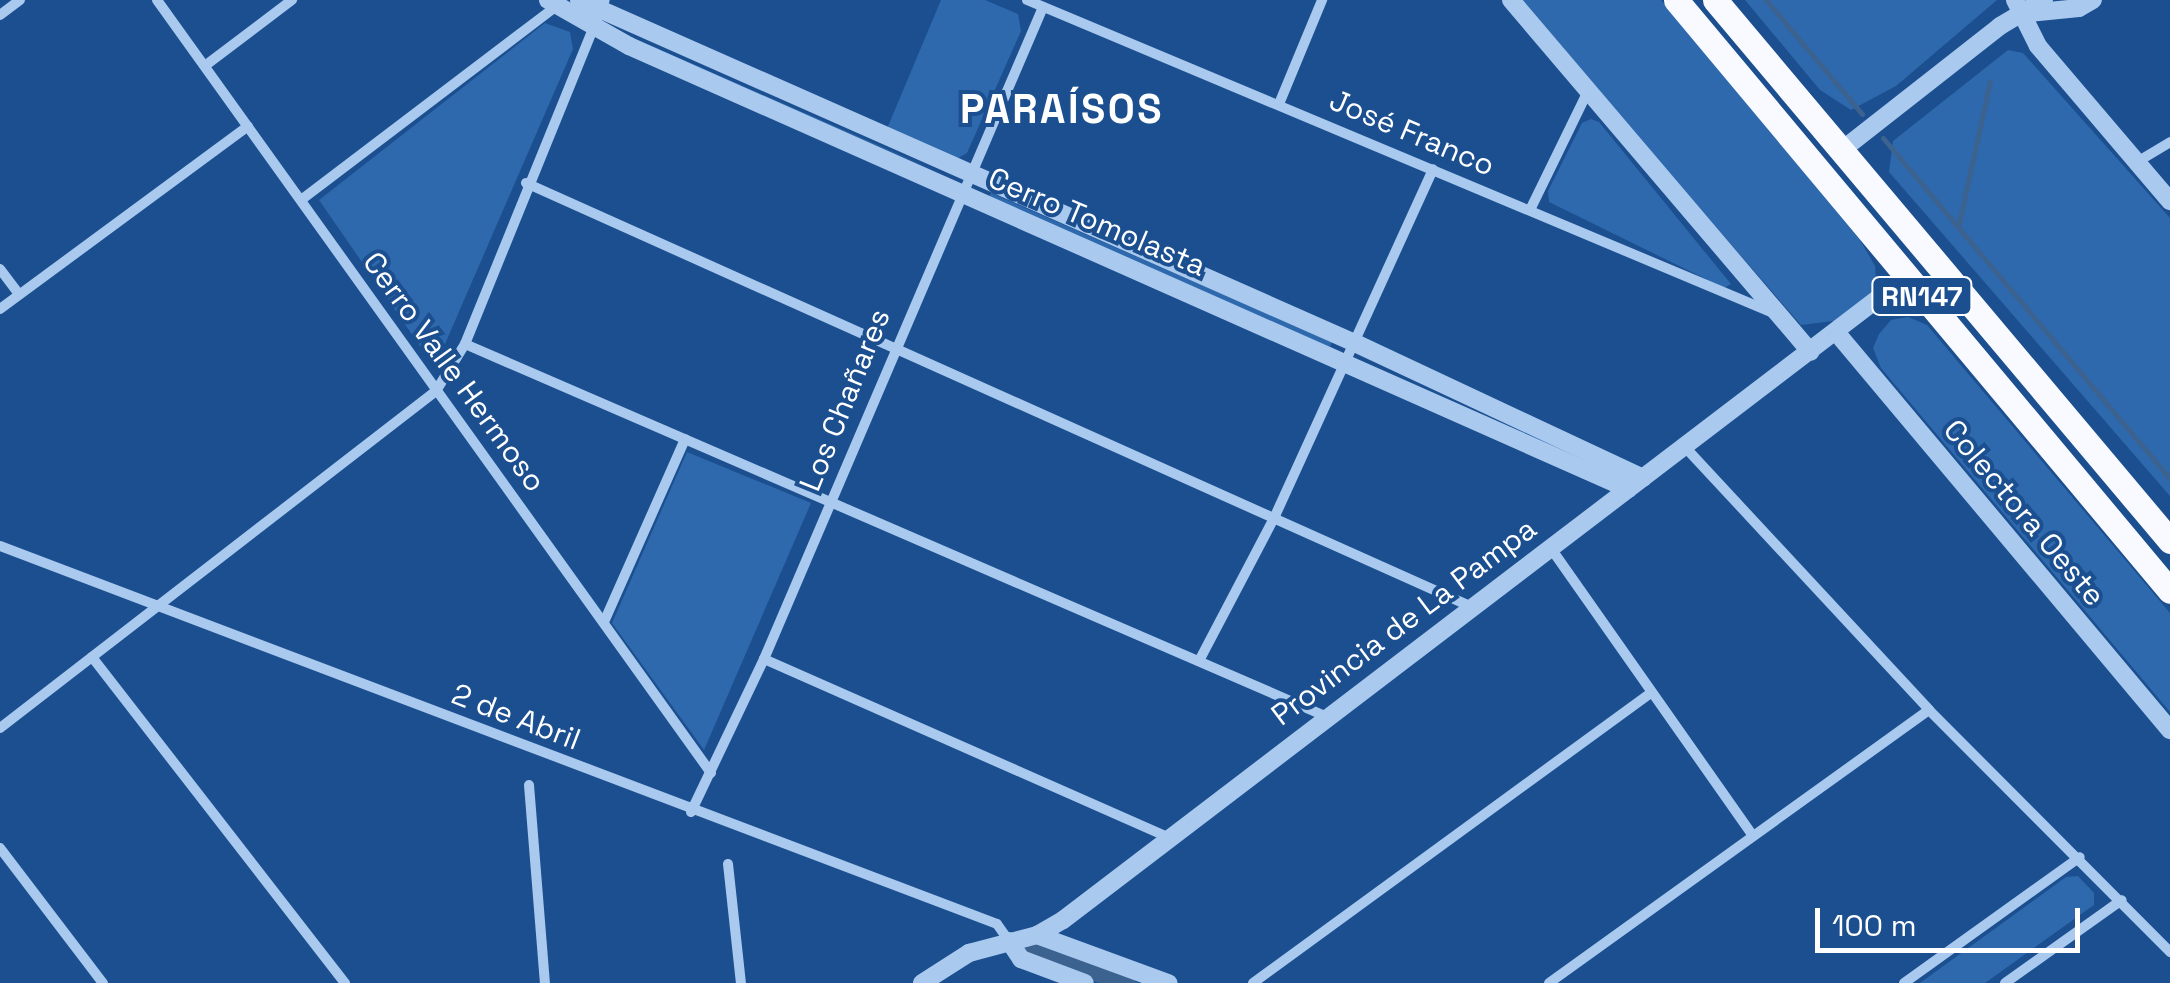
<!DOCTYPE html>
<html>
<head>
<meta charset="utf-8">
<style>
  body { margin:0 }
  #map { position:relative; width:2170px; height:983px; overflow:hidden; background:#1b4f8f; font-family:"Space Grotesk",sans-serif }
  div>[style] { position:absolute }
  .green>* { inset:0; background:#2e69ad }
  .stream>* { height:5px; margin:-2.5px; padding:0 2.5px; transform-origin:2.5px; border-radius:2.5px; background:#3c6290 }
  .canal>* { height:18px; margin:-9px; padding:0 9px; transform-origin:9px; border-radius:9px; background:#3c6290 }
  .minor>* { height:10px; margin:-5px; padding:0 5px; transform-origin:5px; border-radius:5px; background:#a9c9ee }
  .tertiary>* { height:18px; margin:-9px; padding:0 9px; transform-origin:9px; border-radius:9px; background:#a9c9ee }
  .trunk>* { height:25px; margin:-12.5px; padding:0 12.5px; transform-origin:12.5px; border-radius:12.5px; background:#f8faff }
  span { translate:-50% -50%; white-space:nowrap; text-align:center; line-height:1.15; -webkit-text-stroke:8px #1b4f8f; paint-order:stroke }
  .shield-label span { padding:2px 8px; background:#1b4f8f; border:2px solid; border-radius:8px; -webkit-text-stroke-width:0 }
  .shield-label { font-size:28px; color:#fff; font-weight:700 }
  .street-label { font-size:30px; color:#fff }
  .district-label { font-size:40px; color:#fff; font-weight:700; letter-spacing:2.5px }
  .scale { position:absolute; left:1815px; top:908px; width:265px; height:45px; box-sizing:border-box; border:5px solid #fff; border-top:0; padding-left:12px; font-size:30px; line-height:35px; white-space:nowrap; color:#fff; -webkit-text-stroke:8px #1b4f8f; paint-order:stroke }
</style>
</head>
<body>
<div id="map">
  <div class="green">
    <div style="clip-path:polygon(941px 0,985px 0,1018px 14px,1021px 31px,967px 153px,955px 160px,886px 131px)"></div>
    <div style="clip-path:polygon(1519px 0,1661px 0,1860px 240px,1875px 266px,1877px 294px,1841px 320px,1801px 325px)"></div>
    <div style="clip-path:polygon(1745px 0,1997px 0,1896px 86px,1851px 110px,1820px 90px)"></div>
    <div style="clip-path:polygon(545px 23px,570px 32px,573px 49px,445px 344px,422px 349px,319px 200px)"></div>
    <div style="clip-path:polygon(627px 35px,946px 175px,625px 38px)"></div>
    <div style="clip-path:polygon(2008px 50px,2023px 53px,2170px 218px,2170px 496px,1889px 172px,1893px 141px)"></div>
    <div style="clip-path:polygon(1591px 119px,1599px 122px,1731px 284px,1724px 288px,1549px 202px,1548px 191px,1582px 123px)"></div>
    <div style="clip-path:polygon(991px 193px,1332px 342px,1330px 347px,989px 197px)"></div>
    <div style="clip-path:polygon(1908px 317px,1927px 325px,2170px 613px,2170px 712px,1881px 368px,1873px 348px,1879px 334px,1891px 320px)"></div>
    <div style="clip-path:polygon(1362px 354px,1601px 465px,1599px 469px)"></div>
    <div style="clip-path:polygon(687px 452px,811px 503px,704px 750px,612px 623px)"></div>
    <div style="clip-path:polygon(2078px 876px,2094px 893px,2094px 905px,1985px 983px,1920px 983px,2066px 877px)"></div>
    <div style="clip-path:polygon(1031px 943px,1139px 983px,1099px 983px,1026px 956px)"></div>
  </div>
  <div class="stream">
    <div style="left:1766px;top:0;width:149px;rotate:49.9deg"></div>
    <div style="left:1883px;top:138px;width:446px;rotate:49.9deg"></div>
    <div style="left:1958px;top:228px;width:150px;rotate:-77.7deg"></div>
  </div>
  <div class="canal">
    <div style="left:1028px;top:946px;width:105px;rotate:20.7deg"></div>
  </div>
  <div class="minor">
    <div style="left:157px;top:0;width:951px;rotate:54.37deg"></div>
    <div style="left:1027px;top:0;width:807px;rotate:22.75deg"></div>
    <div style="left:0;top:15px;width:25px;rotate:-37deg"></div>
    <div style="left:206px;top:65px;width:108px;rotate:-37.1deg"></div>
    <div style="left:1279px;top:104px;width:113px;rotate:-67.5deg"></div>
    <div style="left:2137px;top:162px;width:39px;rotate:-31deg"></div>
    <div style="left:526px;top:183px;width:1037px;rotate:24.14deg"></div>
    <div style="left:301px;top:200px;width:324px;rotate:-37.2deg"></div>
    <div style="left:1530px;top:210px;width:130px;rotate:-64deg"></div>
    <div style="left:0;top:269px;width:31px;rotate:53deg"></div>
    <div style="left:0;top:309px;width:308px;rotate:-36.4deg"></div>
    <div style="left:465px;top:344px;width:937px;rotate:23.39deg"></div>
    <div style="left:1684px;top:446px;width:360px;rotate:47.1deg"></div>
    <div style="left:1929px;top:710px;width:342px;rotate:45.1deg"></div>
    <div style="left:0;top:546px;width:1066px;rotate:20.76deg"></div>
    <div style="left:997px;top:924px;width:21px;rotate:55deg"></div>
    <div style="left:1550px;top:547px;width:353px;rotate:54.9deg"></div>
    <div style="left:604px;top:622px;width:200px;rotate:-66.1deg"></div>
    <div style="left:92px;top:657px;width:413px;rotate:52.2deg"></div>
    <div style="left:764px;top:659px;width:443px;rotate:23.8deg"></div>
    <div style="left:1199px;top:661px;width:164px;rotate:-62.3deg"></div>
    <div style="left:1275px;top:516px;width:381px;rotate:-65.5deg"></div>
    <div style="left:0;top:728px;width:551px;rotate:-37.7deg"></div>
    <div style="left:436px;top:391px;width:55px;rotate:-58.3deg"></div>
    <div style="left:465px;top:344px;width:371px;rotate:-67.9deg"></div>
    <div style="left:529px;top:785px;width:199px;rotate:85.4deg"></div>
    <div style="left:691px;top:812px;width:170px;rotate:-64.5deg"></div>
    <div style="left:764px;top:659px;width:709px;rotate:-66.83deg"></div>
    <div style="left:0;top:848px;width:170px;rotate:52.7deg"></div>
    <div style="left:728px;top:864px;width:120px;rotate:83.8deg"></div>
    <div style="left:1253px;top:983px;width:491px;rotate:-36.1deg"></div>
    <div style="left:1549px;top:983px;width:468px;rotate:-35.7deg"></div>
    <div style="left:1904px;top:983px;width:216px;rotate:-35.6deg"></div>
    <div style="left:2005px;top:983px;width:143px;rotate:-35.4deg"></div>
  </div>
  <div class="tertiary">
    <div style="left:548px;top:0;width:93px;rotate:29.6deg"></div>
    <div style="left:629px;top:46px;width:1093px;rotate:23.91deg"></div>
    <div style="left:579px;top:0;width:848px;rotate:23.85deg"></div>
    <div style="left:1355px;top:343px;width:318px;rotate:25.1deg"></div>
    <div style="left:1511px;top:0;width:462px;rotate:49.6deg"></div>
    <div style="left:2015px;top:0;width:51px;rotate:63.4deg"></div>
    <div style="left:2038px;top:46px;width:204px;rotate:49.6deg"></div>
    <div style="left:2028px;top:13px;width:51px;rotate:-5.6deg"></div>
    <div style="left:2079px;top:8px;width:16px;rotate:-30deg"></div>
    <div style="left:1842px;top:150px;width:201px;rotate:-38.1deg"></div>
    <div style="left:2000px;top:26px;width:51px;rotate:-30.6deg"></div>
    <div style="left:1836px;top:332px;width:520px;rotate:50deg"></div>
    <div style="left:1037px;top:935px;width:140px;rotate:20.1deg"></div>
    <div style="left:1009px;top:941px;width:22px;rotate:56deg"></div>
    <div style="left:1021px;top:959px;width:68px;rotate:20.6deg"></div>
    <div style="left:922px;top:983px;width:56px;rotate:-32.6deg"></div>
    <div style="left:969px;top:953px;width:70px;rotate:-14.8deg"></div>
    <div style="left:1037px;top:935px;width:30px;rotate:-30deg"></div>
    <div style="left:1063px;top:920px;width:1060px;rotate:-37.33deg"></div>
  </div>
  <div class="trunk">
    <div style="left:1676px;top:0;width:770px;rotate:50.11deg"></div>
    <div style="left:1715px;top:0;width:707px;rotate:49.93deg"></div>
  </div>
  <div class="shield-label">
    <span style="left:1922px;top:296px">RN147</span>
  </div>
  <div class="street-label">
    <span style="left:1412px;top:133px;rotate:23deg">José Franco</span>
    <span style="left:1097px;top:222px;rotate:23deg">Cerro Tomolasta</span>
    <span style="left:454px;top:372px;rotate:54deg">Cerro Valle Hermoso</span>
    <span style="left:845px;top:400px;rotate:-68deg">Los Chañares</span>
    <span style="left:2024px;top:513px;rotate:50deg">Colectora Oeste</span>
    <span style="left:1404px;top:622px;rotate:-37deg">Provincia de La Pampa</span>
    <span style="left:516px;top:717px;rotate:21deg">2 de Abril</span>
  </div>
  <div class="district-label">
    <span style="left:1062px;top:110px">PARAÍSOS</span>
  </div>
  <div class="scale">100 m</div>
</div>
</body>
</html>
